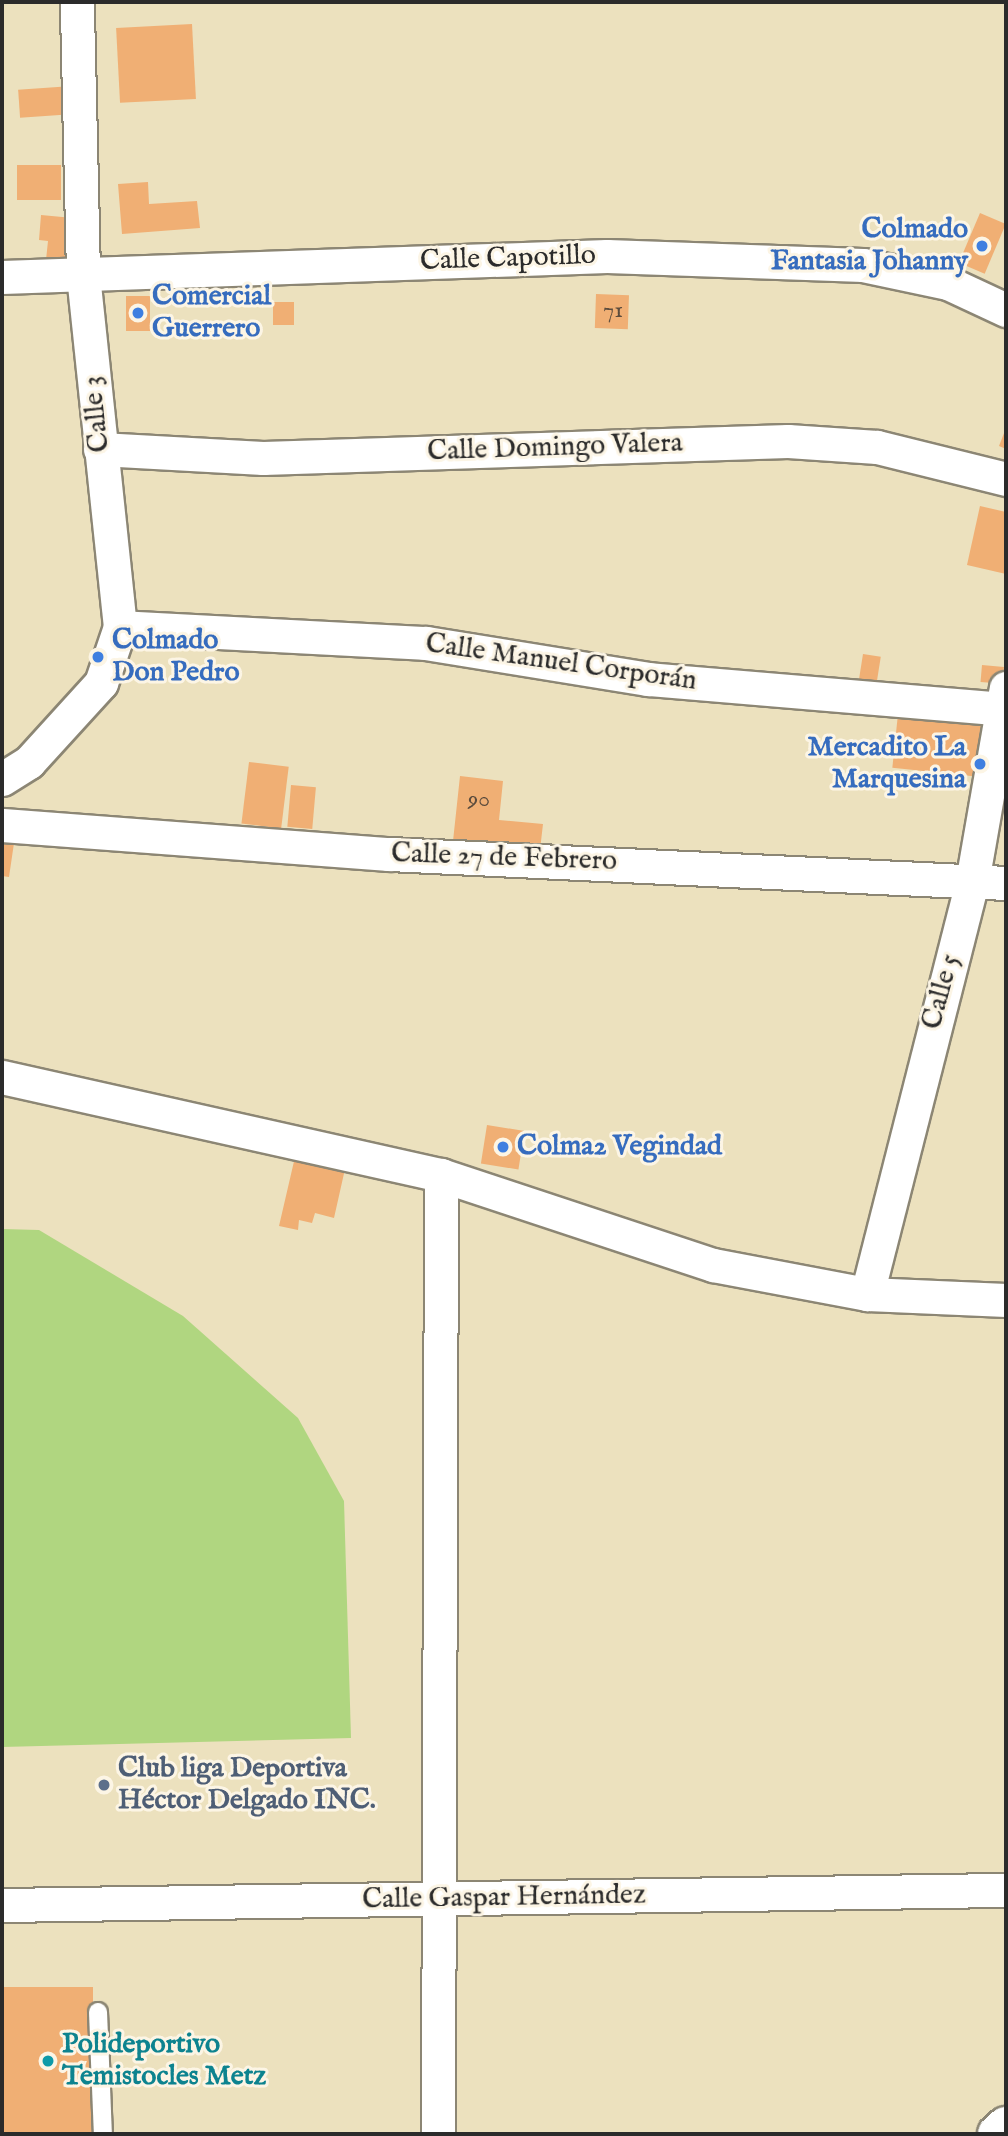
<!DOCTYPE html>
<html>
<head>
<meta charset="utf-8">
<style>
  body { margin:0 }
  #map { position:relative; width:1008px; height:2136px; overflow:hidden; background:#ece1be; font-family:"IM FELL English",serif }
  div>[style] { position:absolute }
  .green>* { inset:0; background:#b0d680 }
  .building>* { inset:0; background:#f0af74; transform-origin:0 0 }
  .roads { filter:drop-shadow(2px 0 #8c8674) drop-shadow(-2px 0 #8c8674) drop-shadow(0 2px #8c8674) drop-shadow(0 -2px #8c8674) }
  .service>* { height:18px; margin:-9px; padding:0 9px; transform-origin:9px; border-radius:9px; background:#fff }
  .minor>* { height:33px; margin:-16.5px; padding:0 16.5px; transform-origin:16.5px; border-radius:16.5px; background:#fff }
  .tertiary>* { height:38px; margin:-19px; padding:0 19px; transform-origin:19px; border-radius:19px; background:#fff }
  .dots>* { width:19px; height:19px; translate:-50% -50%; box-sizing:border-box; border:4px solid #fcf5e5; border-radius:50% }
  span { translate:-50% -50%; white-space:nowrap; text-align:center; line-height:1.15; -webkit-text-stroke:6px #fcf5e5; paint-order:stroke }
  .number-label { font-size:24px; color:#5c4c3d }
  .number-label span { -webkit-text-stroke-width:0 }
  .shop-label { font-size:28px; color:#366cbe; font-weight:700 }
  .right { translate:-100% -50%; text-align:right }
  .left { translate:0 -50%; text-align:left }
  .street-label { font-size:28px; color:#2b2b2b }
  .service-label { font-size:28px; color:#4e5e75; font-weight:700 }
  .culture-label { font-size:28px; color:#0d838f; font-weight:700 }
  .frame { position:absolute; inset:0; border:4px solid #2b2b2b; pointer-events:none }
</style>
</head>
<body>
<div id="map">
  <div class="green">
    <div style="clip-path:polygon(2px 1229px,39px 1230px,183px 1316px,298px 1418px,344px 1501px,351px 1738px,2px 1747px)"></div>
  </div>
  <div class="building">
    <div style="left:192px;top:24px;width:75px;height:76px;rotate:87deg"></div>
    <div style="left:72px;top:86px;width:28px;height:54px;rotate:86deg"></div>
    <div style="left:17px;top:165px;width:44px;height:35px"></div>
    <div style="clip-path:polygon(148px 182px,149px 204px,197px 201px,200px 228px,122px 234px,118px 184px)"></div>
    <div style="left:980px;top:213px;width:28px;height:54px;rotate:23deg"></div>
    <div style="clip-path:polygon(41px 215px,73px 218px,68px 262px,46px 260px,48px 241px,39px 240px)"></div>
    <div style="left:596px;top:294px;width:33px;height:34px;rotate:2deg"></div>
    <div style="left:126px;top:296px;width:24px;height:35px"></div>
    <div style="left:273px;top:302px;width:21px;height:23px"></div>
    <div style="clip-path:polygon(1006px 428px,1006px 449px,999px 446px)"></div>
    <div style="clip-path:polygon(980px 506px,1006px 512px,1006px 574px,967px 565px)"></div>
    <div style="left:863px;top:654px;width:18px;height:25px;rotate:9deg"></div>
    <div style="left:982px;top:665px;width:22px;height:17px;rotate:5deg"></div>
    <div style="left:898px;top:714px;width:101px;height:54px;rotate:6deg"></div>
    <div style="left:249px;top:762px;width:40px;height:62px;rotate:7deg"></div>
    <div style="clip-path:polygon(460px 776px,503px 781px,499px 820px,543px 824px,540px 850px,453px 841px)"></div>
    <div style="left:291px;top:785px;width:25px;height:42px;rotate:5deg"></div>
    <div style="clip-path:polygon(2px 841px,14px 843px,9px 877px,2px 876px)"></div>
    <div style="left:487px;top:1125px;width:38px;height:39px;rotate:9deg"></div>
    <div style="clip-path:polygon(295px 1157px,345px 1169px,334px 1218px,315px 1213px,312px 1223px,299px 1220px,298px 1230px,279px 1226px)"></div>
    <div style="left:2px;top:1987px;width:91px;height:147px"></div>
  </div>
  <div class="roads">
    <div class="service">
      <div style="left:98px;top:2012px;width:122px;rotate:87.7deg"></div>
    </div>
    <div class="minor">
      <div style="left:2px;top:277px;width:605px;rotate:-1.99deg"></div>
      <div style="left:607px;top:256px;width:256px;rotate:2deg"></div>
      <div style="left:863px;top:265px;width:87px;rotate:12deg"></div>
      <div style="left:948px;top:283px;width:64px;rotate:25deg"></div>
      <div style="left:100px;top:449px;width:163px;rotate:3.2deg"></div>
      <div style="left:263px;top:458px;width:525px;rotate:-1.85deg"></div>
      <div style="left:788px;top:441px;width:89px;rotate:3.9deg"></div>
      <div style="left:877px;top:447px;width:133px;rotate:13.9deg"></div>
      <div style="left:120px;top:627px;width:306px;rotate:3deg"></div>
      <div style="left:426px;top:643px;width:225px;rotate:9.2deg"></div>
      <div style="left:648px;top:679px;width:355px;rotate:4.8deg"></div>
      <div style="left:2px;top:779px;width:32px;rotate:-32deg"></div>
      <div style="left:29px;top:762px;width:107px;rotate:-47.7deg"></div>
      <div style="left:101px;top:683px;width:59px;rotate:-71.3deg"></div>
      <div style="left:120px;top:627px;width:355px;rotate:-96deg"></div>
      <div style="left:83px;top:274px;width:272px;rotate:-91.3deg"></div>
      <div style="left:2px;top:825px;width:388px;rotate:4.3deg"></div>
      <div style="left:389px;top:854px;width:618px;rotate:2.69deg"></div>
      <div style="left:2px;top:1077px;width:450px;rotate:12.6deg"></div>
      <div style="left:441px;top:1175px;width:287px;rotate:18.3deg"></div>
      <div style="left:713px;top:1265px;width:157px;rotate:10.7deg"></div>
      <div style="left:867px;top:1294px;width:139px;rotate:2.5deg"></div>
      <div style="left:867px;top:1294px;width:425px;rotate:-75.7deg"></div>
      <div style="left:972px;top:882px;width:197px;rotate:-80.1deg"></div>
      <div style="left:2px;top:1905px;width:1004px;rotate:-0.86deg"></div>
      <div style="left:438px;top:2134px;width:959px;rotate:-89.82deg"></div>
    </div>
    <div class="tertiary">
      <div style="left:997px;top:2134px;width:12px;rotate:-42deg"></div>
    </div>
  </div>
  <div class="dots">
    <div style="left:982px;top:246px;background:#3f7fe0"></div>
    <div style="left:138px;top:313px;background:#3f7fe0"></div>
    <div style="left:98px;top:657px;background:#3f7fe0"></div>
    <div style="left:980px;top:764px;background:#3f7fe0"></div>
    <div style="left:503px;top:1147px;background:#3f7fe0"></div>
    <div style="left:104px;top:1785px;background:#5c6f8a"></div>
    <div style="left:48px;top:2061px;background:#0f9aa8"></div>
  </div>
  <div class="number-label">
    <span style="left:613px;top:311px">71</span>
    <span style="left:479px;top:800px">90</span>
  </div>
  <div class="shop-label">
    <span class="right" style="left:968px;top:246px">Colmado<br>Fantasia Johanny</span>
    <span class="left" style="left:152px;top:313px">Comercial<br>Guerrero</span>
    <span class="left" style="left:112px;top:657px">Colmado<br>Don Pedro</span>
    <span class="right" style="left:966px;top:764px">Mercadito La<br>Marquesina</span>
    <span class="left" style="left:517px;top:1147px">Colma2 Vegindad</span>
  </div>
  <div class="street-label">
    <span style="left:508px;top:259px;rotate:-2deg">Calle Capotillo</span>
    <span style="left:97px;top:414px;rotate:-96deg">Calle 3</span>
    <span style="left:555px;top:448px;rotate:-2deg">Calle Domingo Valera</span>
    <span style="left:561px;top:663px;rotate:8deg">Calle Manuel Corporán</span>
    <span style="left:504px;top:858px;rotate:2deg">Calle 27 de Febrero</span>
    <span style="left:942px;top:992px;rotate:-75deg">Calle 5</span>
    <span style="left:504px;top:1898px;rotate:-1deg">Calle Gaspar Hernández</span>
  </div>
  <div class="service-label">
    <span class="left" style="left:118px;top:1785px">Club liga Deportiva<br>Héctor Delgado INC.</span>
  </div>
  <div class="culture-label">
    <span class="left" style="left:62px;top:2061px">Polideportivo<br>Temistocles Metz</span>
  </div>
  <div class="frame"></div>
</div>
</body>
</html>
